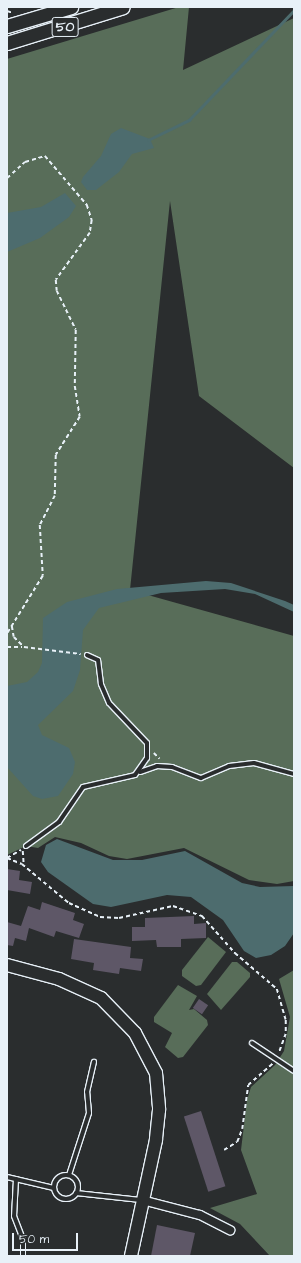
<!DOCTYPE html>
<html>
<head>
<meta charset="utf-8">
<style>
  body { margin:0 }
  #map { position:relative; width:301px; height:1263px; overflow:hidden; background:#2a2d2e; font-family:"Architects Daughter",sans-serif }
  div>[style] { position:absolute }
  .green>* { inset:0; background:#586d59 }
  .water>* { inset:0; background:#4d6c6e }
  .stream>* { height:2.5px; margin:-1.25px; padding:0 1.25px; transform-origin:1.25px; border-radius:1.25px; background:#4d6c6e }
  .building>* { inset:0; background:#5e5767; transform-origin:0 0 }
  .path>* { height:1.5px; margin-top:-0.75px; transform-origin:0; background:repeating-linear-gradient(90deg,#e8f1f8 0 4px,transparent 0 7px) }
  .roads { filter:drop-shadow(1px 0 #e8f1f8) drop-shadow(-1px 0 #e8f1f8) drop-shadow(0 1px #e8f1f8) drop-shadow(0 -1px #e8f1f8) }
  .lane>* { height:4px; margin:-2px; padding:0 2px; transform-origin:2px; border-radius:2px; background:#2a2d2e }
  .lane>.ring { margin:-2px; padding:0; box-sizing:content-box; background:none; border:4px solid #2a2d2e; border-radius:50% }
  .street>* { height:8px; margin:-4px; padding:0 4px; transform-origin:4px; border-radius:4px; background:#2a2d2e }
  .secondary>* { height:12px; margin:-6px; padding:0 6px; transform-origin:6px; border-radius:6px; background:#2a2d2e }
  .primary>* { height:13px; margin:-6.5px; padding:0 6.5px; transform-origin:6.5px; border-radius:6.5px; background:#2a2d2e }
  span { translate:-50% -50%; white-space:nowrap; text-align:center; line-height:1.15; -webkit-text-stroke:4px #2a2d2e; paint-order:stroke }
  .shield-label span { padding:1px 3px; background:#2a2d2e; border:1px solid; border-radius:3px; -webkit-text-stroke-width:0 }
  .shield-label { font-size:14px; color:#e8f1f8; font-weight:700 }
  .frame { position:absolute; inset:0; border:8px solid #e8f1f8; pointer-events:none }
  .scale { position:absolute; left:12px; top:1233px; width:66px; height:18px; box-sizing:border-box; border:2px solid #e8f1f8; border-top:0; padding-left:5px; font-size:12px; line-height:14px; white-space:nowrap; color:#e8f1f8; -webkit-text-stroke:3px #2a2d2e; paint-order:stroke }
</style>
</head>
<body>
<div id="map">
  <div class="green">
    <div style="clip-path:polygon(179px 7px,189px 7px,183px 70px,294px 18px,294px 468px,199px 396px,170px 201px,130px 590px,294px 636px,294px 881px,277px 884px,249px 880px,184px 848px,127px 859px,109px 856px,81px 843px,55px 837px,38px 848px,26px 846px,7px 855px,7px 59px)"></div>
    <div style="clip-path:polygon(208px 937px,226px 952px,201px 985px,196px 986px,182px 976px,182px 970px)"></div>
    <div style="clip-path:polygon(232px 962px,237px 962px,250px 973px,250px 977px,221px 1010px,207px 994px)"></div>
    <div style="clip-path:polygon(294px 970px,294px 1256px,270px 1256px,240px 1224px,210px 1208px,257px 1194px,241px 1150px,247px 1100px,251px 1087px,275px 1065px,284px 1051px,290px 1017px,279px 979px)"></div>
    <div style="clip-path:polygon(178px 985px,197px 996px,189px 1010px,194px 1009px,207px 1020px,208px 1025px,183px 1057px,178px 1058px,165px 1047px,172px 1033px,154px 1022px,154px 1017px)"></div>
  </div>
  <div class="water">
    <div style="clip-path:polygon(121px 128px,150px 139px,154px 148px,132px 154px,119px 172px,96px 190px,87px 190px,81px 182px,83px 177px,101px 156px,111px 134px)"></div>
    <div style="clip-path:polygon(65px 193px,76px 206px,69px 217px,40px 238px,7px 252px,7px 213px,41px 207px)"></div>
    <div style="clip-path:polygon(206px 581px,231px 583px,285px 601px,294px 605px,294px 612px,255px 594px,225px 589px,161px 593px,99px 608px,83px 630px,80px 670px,73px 691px,38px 725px,42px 735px,69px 748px,75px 762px,73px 774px,58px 796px,42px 799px,33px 796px,7px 767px,7px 686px,27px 682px,38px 672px,42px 663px,43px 618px,67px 602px,117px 589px)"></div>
    <div style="clip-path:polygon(57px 839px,113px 860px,142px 860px,185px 851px,242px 883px,260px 887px,294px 886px,294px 933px,285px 946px,271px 955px,256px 958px,244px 951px,223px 920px,191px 897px,167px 895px,111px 907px,93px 904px,48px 872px,41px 862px,46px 845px)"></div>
  </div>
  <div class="stream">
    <div style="left:148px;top:140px;width:46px;rotate:-26deg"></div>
    <div style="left:189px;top:120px;width:152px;rotate:-46.3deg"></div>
  </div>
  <div class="building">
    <div style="clip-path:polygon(7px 869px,20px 871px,19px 880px,32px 882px,30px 894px,7px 890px)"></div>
    <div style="clip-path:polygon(42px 902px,75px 913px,73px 920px,84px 924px,79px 938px,56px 931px,54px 937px,29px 928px,26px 941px,15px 938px,13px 946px,7px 945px,7px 922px,21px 926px,28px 906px,40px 910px)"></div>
    <div style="clip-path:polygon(194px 916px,194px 924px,206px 923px,206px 938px,181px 939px,181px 947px,157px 947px,156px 940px,132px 941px,132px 927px,145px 927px,145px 918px)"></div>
    <div style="clip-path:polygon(74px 939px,131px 947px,130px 958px,143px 959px,141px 971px,120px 968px,119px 974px,93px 970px,94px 963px,71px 959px)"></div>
    <div style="left:199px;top:999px;width:11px;height:11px;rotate:34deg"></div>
    <div style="left:201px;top:1111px;width:79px;height:18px;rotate:72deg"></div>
    <div style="clip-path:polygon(157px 1225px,195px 1233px,190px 1256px,151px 1256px)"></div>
  </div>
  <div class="path">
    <div style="left:7px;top:11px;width:6px;rotate:18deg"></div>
    <div style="left:7px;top:178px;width:24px;rotate:-42deg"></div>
    <div style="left:25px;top:162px;width:21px;rotate:-17deg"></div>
    <div style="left:45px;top:156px;width:65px;rotate:49.4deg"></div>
    <div style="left:87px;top:205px;width:16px;rotate:72deg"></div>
    <div style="left:92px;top:220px;width:13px;rotate:99deg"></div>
    <div style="left:90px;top:233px;width:58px;rotate:125.9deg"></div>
    <div style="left:56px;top:280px;width:11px;rotate:85deg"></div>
    <div style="left:57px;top:291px;width:43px;rotate:64deg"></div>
    <div style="left:76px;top:330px;width:56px;rotate:91deg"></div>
    <div style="left:75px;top:386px;width:31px;rotate:81deg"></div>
    <div style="left:80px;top:417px;width:45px;rotate:122.3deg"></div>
    <div style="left:56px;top:455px;width:41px;rotate:91.4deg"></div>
    <div style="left:55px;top:496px;width:33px;rotate:117deg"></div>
    <div style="left:40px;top:525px;width:51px;rotate:86.6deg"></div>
    <div style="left:43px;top:576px;width:68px;rotate:121.8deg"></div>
    <div style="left:12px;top:626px;width:11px;rotate:80deg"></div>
    <div style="left:14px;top:637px;width:14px;rotate:45deg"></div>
    <div style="left:24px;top:647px;width:57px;rotate:7deg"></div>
    <div style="left:7px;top:647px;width:15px"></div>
    <div style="left:154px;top:753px;width:8px;rotate:45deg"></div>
    <div style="left:23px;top:851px;width:14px;rotate:86deg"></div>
    <div style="left:7px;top:858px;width:16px;rotate:22deg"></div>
    <div style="left:22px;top:864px;width:61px;rotate:39.7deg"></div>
    <div style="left:69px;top:903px;width:34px;rotate:24deg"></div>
    <div style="left:100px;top:917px;width:19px;rotate:3deg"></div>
    <div style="left:119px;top:918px;width:55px;rotate:-12.5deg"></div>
    <div style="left:173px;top:906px;width:31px;rotate:19deg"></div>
    <div style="left:202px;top:916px;width:50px;rotate:48.3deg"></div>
    <div style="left:235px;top:953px;width:55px;rotate:40.6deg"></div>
    <div style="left:277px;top:989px;width:32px;rotate:74deg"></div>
    <div style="left:286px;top:1020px;width:14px;rotate:90deg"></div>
    <div style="left:286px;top:1034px;width:20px;rotate:110deg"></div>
    <div style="left:7px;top:858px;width:16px;rotate:-30deg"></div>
    <div style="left:224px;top:1150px;width:15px;rotate:-32deg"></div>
    <div style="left:237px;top:1142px;width:14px;rotate:-69deg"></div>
    <div style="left:242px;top:1129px;width:44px;rotate:-82.2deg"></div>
    <div style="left:248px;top:1085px;width:33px;rotate:-41deg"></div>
  </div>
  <div class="roads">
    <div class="lane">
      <div style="left:140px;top:772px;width:18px;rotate:-19deg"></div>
      <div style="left:157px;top:766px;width:15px;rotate:4deg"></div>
      <div style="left:172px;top:767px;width:31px;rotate:21deg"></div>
      <div style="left:201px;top:778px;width:30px;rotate:-23deg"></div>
      <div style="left:229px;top:766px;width:25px;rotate:-7deg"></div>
      <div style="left:254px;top:763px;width:41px;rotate:15.4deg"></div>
      <div style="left:26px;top:846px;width:41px;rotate:-36deg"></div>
      <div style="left:59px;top:822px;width:42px;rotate:-55.6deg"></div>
      <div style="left:83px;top:787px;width:53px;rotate:-13deg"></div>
      <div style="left:135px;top:775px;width:21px;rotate:-55deg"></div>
      <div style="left:147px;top:758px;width:15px;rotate:-90deg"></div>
      <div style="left:147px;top:743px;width:55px;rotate:-133.5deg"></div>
      <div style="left:109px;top:703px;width:21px;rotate:-113deg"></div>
      <div style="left:101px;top:684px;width:24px;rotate:-97deg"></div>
      <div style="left:98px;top:660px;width:12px;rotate:-156deg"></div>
      <div style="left:252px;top:1043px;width:50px;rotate:33.7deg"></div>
      <div style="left:69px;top:1175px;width:65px;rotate:-72.1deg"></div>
      <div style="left:89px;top:1113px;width:21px;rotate:-95deg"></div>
      <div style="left:87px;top:1092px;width:31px;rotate:-77deg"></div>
      <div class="ring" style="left:54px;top:1175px;width:20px;height:20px"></div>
      <div style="left:7px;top:1177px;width:48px;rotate:13.2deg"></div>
      <div style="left:16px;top:1179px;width:37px;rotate:93deg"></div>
      <div style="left:14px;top:1216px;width:25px;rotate:69deg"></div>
      <div style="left:23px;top:1239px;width:17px;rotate:90deg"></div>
      <div style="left:76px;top:1193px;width:65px;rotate:6.1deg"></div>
    </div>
    <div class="street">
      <div style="left:142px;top:1200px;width:60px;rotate:14.5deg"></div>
      <div style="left:200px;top:1215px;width:34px;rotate:27deg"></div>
    </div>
    <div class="secondary">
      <div style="left:7px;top:965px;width:54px;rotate:15.1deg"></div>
      <div style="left:59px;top:979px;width:46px;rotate:24.3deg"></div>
      <div style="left:101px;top:998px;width:49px;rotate:45.8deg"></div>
      <div style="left:135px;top:1033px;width:45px;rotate:62.3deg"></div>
      <div style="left:156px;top:1073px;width:37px;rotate:85deg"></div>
      <div style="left:159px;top:1110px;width:30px;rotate:96deg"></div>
      <div style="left:156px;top:1140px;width:119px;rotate:102.2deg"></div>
    </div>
    <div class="primary">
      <div style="left:7px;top:26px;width:67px;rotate:-16.5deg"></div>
      <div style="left:7px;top:43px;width:121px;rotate:-17.2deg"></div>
    </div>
  </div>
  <div class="shield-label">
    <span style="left:65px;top:27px">50</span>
  </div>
  <div class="frame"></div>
  <div class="scale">50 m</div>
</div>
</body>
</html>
